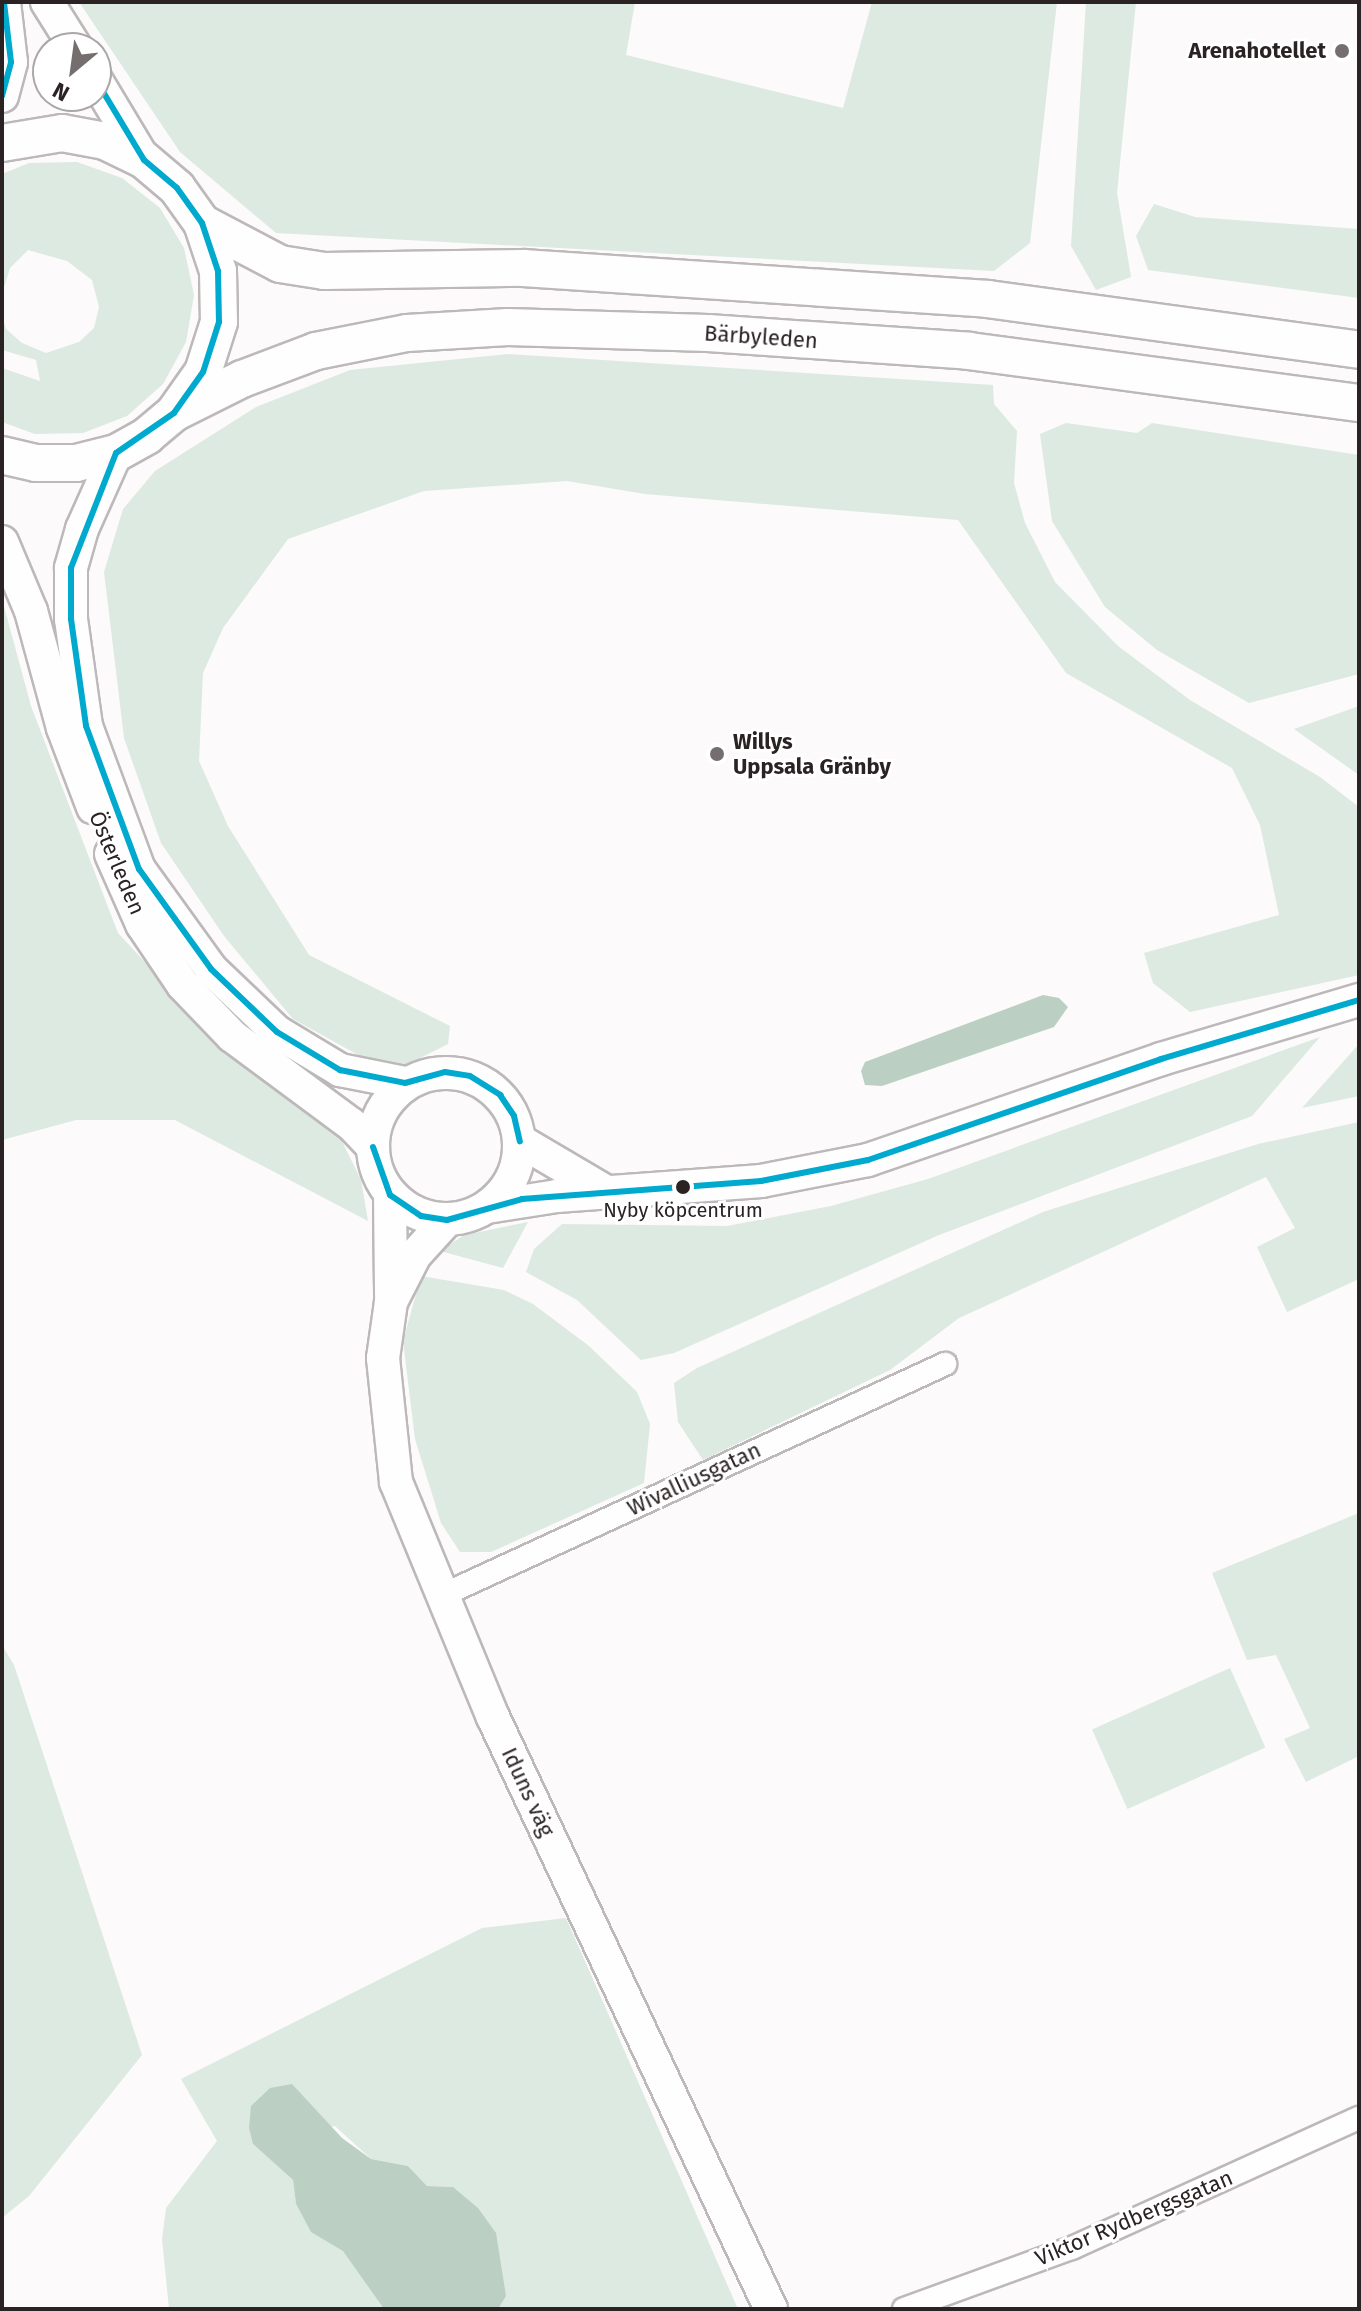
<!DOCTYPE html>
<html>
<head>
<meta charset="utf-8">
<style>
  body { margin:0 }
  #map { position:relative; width:1361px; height:2311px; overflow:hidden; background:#fcfafa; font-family:"Fira Sans",sans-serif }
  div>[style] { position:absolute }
  .green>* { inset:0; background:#dceae1; transform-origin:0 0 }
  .water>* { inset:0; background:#bbd0c3 }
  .roads { filter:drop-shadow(2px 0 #bdb8b9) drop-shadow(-2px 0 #bdb8b9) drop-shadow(0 2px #bdb8b9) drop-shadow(0 -2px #bdb8b9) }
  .street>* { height:22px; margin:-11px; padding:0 11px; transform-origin:11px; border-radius:11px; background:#fffefe }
  .secondary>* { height:32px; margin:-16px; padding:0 16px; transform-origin:16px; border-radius:16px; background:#fffefe }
  .secondary>.ring { margin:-16px; padding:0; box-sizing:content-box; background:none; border:32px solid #fffefe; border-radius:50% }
  .primary>* { height:36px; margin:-18px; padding:0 18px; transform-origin:18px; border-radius:18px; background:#fffefe }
  .bus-1>* { height:6px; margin:-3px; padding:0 3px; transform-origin:3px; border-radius:3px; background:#00a9ce }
  .dots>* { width:22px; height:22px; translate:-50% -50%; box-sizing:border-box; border:4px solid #fff; border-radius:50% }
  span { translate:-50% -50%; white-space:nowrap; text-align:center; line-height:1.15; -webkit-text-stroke:6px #fff; paint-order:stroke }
  .bus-label { font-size:20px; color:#2a2223 }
  .poi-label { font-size:22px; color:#2a2223; font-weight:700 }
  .right { translate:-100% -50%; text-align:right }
  .left { translate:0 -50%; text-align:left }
  .street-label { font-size:22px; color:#2a2223 }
  .frame { position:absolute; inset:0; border:4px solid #2a2223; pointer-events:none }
  .north { position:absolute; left:32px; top:32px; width:80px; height:80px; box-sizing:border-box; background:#fff; border:2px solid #aaa7a7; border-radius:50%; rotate:209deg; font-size:22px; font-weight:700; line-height:32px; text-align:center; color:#2a2223 }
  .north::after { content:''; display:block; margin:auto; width:28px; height:36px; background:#746e6e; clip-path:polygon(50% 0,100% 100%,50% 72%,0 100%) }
</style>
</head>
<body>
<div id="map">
  <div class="green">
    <div style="clip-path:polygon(79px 2px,635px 2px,626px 55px,843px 108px,872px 2px,1057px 2px,1030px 243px,994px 271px,276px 233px,180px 152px)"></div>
    <div style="clip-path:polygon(1086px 2px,1136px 2px,1117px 193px,1131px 277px,1096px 290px,1071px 246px)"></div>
    <div style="clip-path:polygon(77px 162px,122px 178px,160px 208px,184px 248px,194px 295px,186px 342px,163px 384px,127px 416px,83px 433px,35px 434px,2px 422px,2px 368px,40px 381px,36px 360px,2px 350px,2px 316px,6px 329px,22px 343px,46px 353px,79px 342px,94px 328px,99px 307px,92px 280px,67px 261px,28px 250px,10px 268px,2px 294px,2px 174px,29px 163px)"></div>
    <div style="clip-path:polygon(1154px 204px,1195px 217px,1359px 229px,1359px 298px,1148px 270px,1136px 236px)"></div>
    <div style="clip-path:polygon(508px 354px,993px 385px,994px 404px,1017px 431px,1014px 483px,1025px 523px,1055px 582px,1118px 646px,1190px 700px,1320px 777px,1359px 807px,1359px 975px,1190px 1012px,1153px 983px,1144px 953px,1279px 915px,1260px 825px,1232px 768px,1066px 673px,958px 520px,645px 494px,567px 481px,424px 491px,288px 539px,223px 628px,203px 673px,199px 761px,228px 826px,309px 955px,450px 1026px,448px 1044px,406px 1065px,360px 1056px,293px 1019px,224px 936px,161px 843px,124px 738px,104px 572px,123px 509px,155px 471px,256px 407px,350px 370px)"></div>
    <div style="clip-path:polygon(1066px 423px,1137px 433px,1152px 423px,1359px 455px,1359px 674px,1249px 703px,1157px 650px,1105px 607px,1052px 521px,1040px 434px)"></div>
    <div style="clip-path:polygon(2px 599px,31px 706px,118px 933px,227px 1051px,335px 1127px,361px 1180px,368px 1221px,175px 1120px,76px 1120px,2px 1140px)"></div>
    <div style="clip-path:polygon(1359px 706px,1359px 775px,1294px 729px)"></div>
    <div style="clip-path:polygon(1320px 1037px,1252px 1116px,939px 1235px,674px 1353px,641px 1360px,577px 1300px,526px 1272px,534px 1249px,562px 1224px,727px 1226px,831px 1206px,928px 1179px)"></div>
    <div style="clip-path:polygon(1359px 1044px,1359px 1096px,1302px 1108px)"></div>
    <div style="clip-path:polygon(1359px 1122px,1359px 1279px,1287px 1312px,1257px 1247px,1295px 1228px,1266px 1177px,959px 1318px,890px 1370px,703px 1460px,678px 1422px,674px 1383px,697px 1368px,1043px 1212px,1258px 1144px)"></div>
    <div style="clip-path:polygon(528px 1222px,503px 1268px,440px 1251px,464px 1235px)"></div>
    <div style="clip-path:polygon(421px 1276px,504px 1290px,533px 1304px,589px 1346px,637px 1392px,650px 1424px,644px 1483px,491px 1552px,460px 1552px,441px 1523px,415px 1439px,403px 1341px)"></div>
    <div style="clip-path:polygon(1359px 1513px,1359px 1756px,1306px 1782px,1284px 1739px,1310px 1728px,1276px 1655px,1247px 1660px,1212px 1573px)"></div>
    <div style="clip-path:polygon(2px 1645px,14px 1665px,142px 2055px,29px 2196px,2px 2218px)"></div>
    <div style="left:1230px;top:1668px;width:87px;height:151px;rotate:66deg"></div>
    <div style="clip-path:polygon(566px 1918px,738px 2309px,498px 2309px,506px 2295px,453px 2187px,427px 2186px,408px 2166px,371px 2159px,335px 2126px,253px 2144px,293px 2180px,296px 2204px,311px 2231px,343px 2250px,384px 2309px,169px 2309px,162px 2239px,166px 2208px,217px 2141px,181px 2079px,482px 1928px)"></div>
  </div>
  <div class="water">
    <div style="clip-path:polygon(1043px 995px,1059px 998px,1068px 1007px,1054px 1027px,882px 1086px,865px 1085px,861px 1071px,865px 1062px)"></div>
    <div style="clip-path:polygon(292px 2084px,342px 2138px,371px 2159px,408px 2166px,427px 2186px,453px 2187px,478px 2208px,496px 2233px,506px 2296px,498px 2309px,384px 2309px,343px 2251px,311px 2232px,296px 2204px,293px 2180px,253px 2144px,249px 2128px,251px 2106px,270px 2088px)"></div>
  </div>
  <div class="roads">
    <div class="street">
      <div style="left:443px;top:1595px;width:553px;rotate:-24.71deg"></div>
      <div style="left:904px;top:2309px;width:179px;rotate:-20deg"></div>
      <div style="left:1072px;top:2248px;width:315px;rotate:-24.4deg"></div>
    </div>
    <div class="secondary">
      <div style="left:47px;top:2px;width:54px;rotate:57.8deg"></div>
      <div style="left:96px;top:80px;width:93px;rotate:59deg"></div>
      <div style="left:2px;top:96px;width:35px;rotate:-75deg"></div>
      <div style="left:11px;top:62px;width:60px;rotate:-96.7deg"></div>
      <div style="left:116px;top:453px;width:83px;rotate:114.1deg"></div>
      <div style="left:82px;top:529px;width:41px;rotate:105.8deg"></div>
      <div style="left:71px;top:568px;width:51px;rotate:90deg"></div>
      <div style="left:71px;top:619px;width:108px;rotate:82deg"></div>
      <div style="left:86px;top:726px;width:153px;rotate:69.7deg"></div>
      <div style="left:139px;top:869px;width:123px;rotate:54.2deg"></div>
      <div style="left:211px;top:969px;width:91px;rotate:43.7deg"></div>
      <div style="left:277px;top:1032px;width:74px;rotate:31.1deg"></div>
      <div style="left:340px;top:1070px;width:66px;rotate:11.3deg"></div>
      <div style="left:2px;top:542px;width:75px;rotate:67.2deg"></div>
      <div style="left:31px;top:611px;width:121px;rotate:74.7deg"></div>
      <div style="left:63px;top:728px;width:85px;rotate:69.2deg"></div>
      <div style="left:111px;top:854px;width:77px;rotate:66.1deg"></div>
      <div style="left:142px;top:924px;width:73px;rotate:56.1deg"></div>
      <div style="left:183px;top:985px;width:71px;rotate:46.1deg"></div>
      <div style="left:232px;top:1036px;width:148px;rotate:36.5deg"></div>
      <div style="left:351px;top:1124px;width:32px;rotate:46deg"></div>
      <div class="ring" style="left:373px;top:1073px;width:114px;height:114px"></div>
      <div style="left:520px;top:1141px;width:99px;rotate:30.5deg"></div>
      <div style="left:390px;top:1195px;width:100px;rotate:89.4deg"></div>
      <div style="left:487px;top:1207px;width:71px;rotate:-8.9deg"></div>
      <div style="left:557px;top:1196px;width:205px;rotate:-4.2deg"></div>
      <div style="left:761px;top:1181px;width:109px;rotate:-11.1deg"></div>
      <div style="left:868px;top:1160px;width:310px;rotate:-19deg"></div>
      <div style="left:1161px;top:1059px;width:207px;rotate:-16.6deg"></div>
      <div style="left:447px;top:1220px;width:47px;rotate:132.4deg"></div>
      <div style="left:415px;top:1255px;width:53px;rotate:117.1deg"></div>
      <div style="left:391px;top:1302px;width:57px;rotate:98.1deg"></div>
      <div style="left:383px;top:1358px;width:125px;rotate:84deg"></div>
      <div style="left:396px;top:1482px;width:254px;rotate:67.6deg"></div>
      <div style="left:493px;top:1717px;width:654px;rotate:64.85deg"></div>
    </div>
    <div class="primary">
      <div style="left:2px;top:143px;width:61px;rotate:-9.5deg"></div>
      <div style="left:62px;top:133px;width:44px;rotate:10.5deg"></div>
      <div style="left:105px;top:141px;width:43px;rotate:26deg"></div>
      <div style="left:144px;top:160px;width:43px;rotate:40.3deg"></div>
      <div style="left:177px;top:188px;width:43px;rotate:54.5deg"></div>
      <div style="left:202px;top:223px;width:51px;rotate:71.6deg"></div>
      <div style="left:218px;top:271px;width:51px;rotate:88.9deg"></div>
      <div style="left:219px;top:322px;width:52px;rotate:107.7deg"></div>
      <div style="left:203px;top:372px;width:50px;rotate:125.3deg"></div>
      <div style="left:174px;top:413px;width:35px;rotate:140deg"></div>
      <div style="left:147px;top:436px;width:35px;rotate:151deg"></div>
      <div style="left:116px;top:453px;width:41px;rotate:166deg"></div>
      <div style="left:76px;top:463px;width:40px;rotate:180deg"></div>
      <div style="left:36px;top:463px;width:35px;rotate:-167deg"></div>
      <div style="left:202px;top:223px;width:88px;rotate:27.7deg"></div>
      <div style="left:280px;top:264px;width:45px;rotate:9deg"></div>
      <div style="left:324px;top:271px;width:199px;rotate:-0.9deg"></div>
      <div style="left:523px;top:268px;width:466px;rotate:3.8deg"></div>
      <div style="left:988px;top:299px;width:374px;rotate:7.8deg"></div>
      <div style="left:174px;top:413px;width:76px;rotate:-26.6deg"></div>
      <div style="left:242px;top:379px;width:79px;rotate:-20.7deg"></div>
      <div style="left:316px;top:351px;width:93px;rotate:-11.2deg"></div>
      <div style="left:407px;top:333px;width:101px;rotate:-3.4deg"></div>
      <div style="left:508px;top:327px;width:200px;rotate:1.7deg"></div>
      <div style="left:708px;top:333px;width:262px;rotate:3.9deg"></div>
      <div style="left:969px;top:351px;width:393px;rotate:7.6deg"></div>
    </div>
  </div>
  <div class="bus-1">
    <div style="left:96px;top:80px;width:93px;rotate:59deg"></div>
    <div style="left:144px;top:160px;width:43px;rotate:40.3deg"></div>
    <div style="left:177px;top:188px;width:43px;rotate:54.5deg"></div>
    <div style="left:202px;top:223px;width:51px;rotate:71.6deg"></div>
    <div style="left:218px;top:271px;width:51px;rotate:88.9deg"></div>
    <div style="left:219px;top:322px;width:52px;rotate:107.7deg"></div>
    <div style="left:203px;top:372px;width:50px;rotate:125.3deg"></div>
    <div style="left:174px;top:413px;width:70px;rotate:145.4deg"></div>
    <div style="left:2px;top:96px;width:35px;rotate:-75deg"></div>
    <div style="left:11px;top:62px;width:60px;rotate:-96.7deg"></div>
    <div style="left:116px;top:453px;width:123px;rotate:111.4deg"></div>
    <div style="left:71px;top:568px;width:51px;rotate:90deg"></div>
    <div style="left:71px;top:619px;width:108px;rotate:82deg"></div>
    <div style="left:86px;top:726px;width:153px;rotate:69.7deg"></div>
    <div style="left:139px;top:869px;width:123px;rotate:54.2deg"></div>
    <div style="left:211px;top:969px;width:91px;rotate:43.7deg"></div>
    <div style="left:277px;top:1032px;width:74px;rotate:31.1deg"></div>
    <div style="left:340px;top:1070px;width:66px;rotate:11.3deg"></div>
    <div style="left:405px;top:1083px;width:41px;rotate:-15.4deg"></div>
    <div style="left:445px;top:1072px;width:25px;rotate:9deg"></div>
    <div style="left:470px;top:1076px;width:36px;rotate:32deg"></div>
    <div style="left:500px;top:1095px;width:25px;rotate:56deg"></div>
    <div style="left:514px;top:1116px;width:26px;rotate:77deg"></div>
    <div style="left:373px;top:1147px;width:51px;rotate:70.5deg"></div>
    <div style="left:390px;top:1195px;width:37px;rotate:34deg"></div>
    <div style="left:421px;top:1216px;width:26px;rotate:9deg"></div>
    <div style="left:447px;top:1220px;width:78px;rotate:-15.6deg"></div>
    <div style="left:522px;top:1199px;width:240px;rotate:-4.3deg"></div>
    <div style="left:761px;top:1181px;width:109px;rotate:-11.1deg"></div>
    <div style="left:868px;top:1160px;width:310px;rotate:-19deg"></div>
    <div style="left:1161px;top:1059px;width:207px;rotate:-16.6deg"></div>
  </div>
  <div class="dots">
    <div style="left:1342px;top:51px;background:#746e6e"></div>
    <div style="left:717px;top:754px;background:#746e6e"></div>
    <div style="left:683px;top:1187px;background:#2a2223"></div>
  </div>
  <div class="bus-label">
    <span style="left:683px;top:1210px">Nyby köpcentrum</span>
  </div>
  <div class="poi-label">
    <span class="right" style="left:1326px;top:51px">Arenahotellet</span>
    <span class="left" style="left:733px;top:754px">Willys<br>Uppsala Gränby</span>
  </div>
  <div class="street-label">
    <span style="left:761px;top:337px;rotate:4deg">Bärbyleden</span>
    <span style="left:117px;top:863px;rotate:67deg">Österleden</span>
    <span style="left:694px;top:1479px;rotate:-25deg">Wivalliusgatan</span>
    <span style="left:528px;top:1792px;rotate:65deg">Iduns väg</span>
    <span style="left:1134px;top:2218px;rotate:-23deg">Viktor Rydbergsgatan</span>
  </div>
  <div class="frame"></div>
  <div class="north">N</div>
</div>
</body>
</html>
